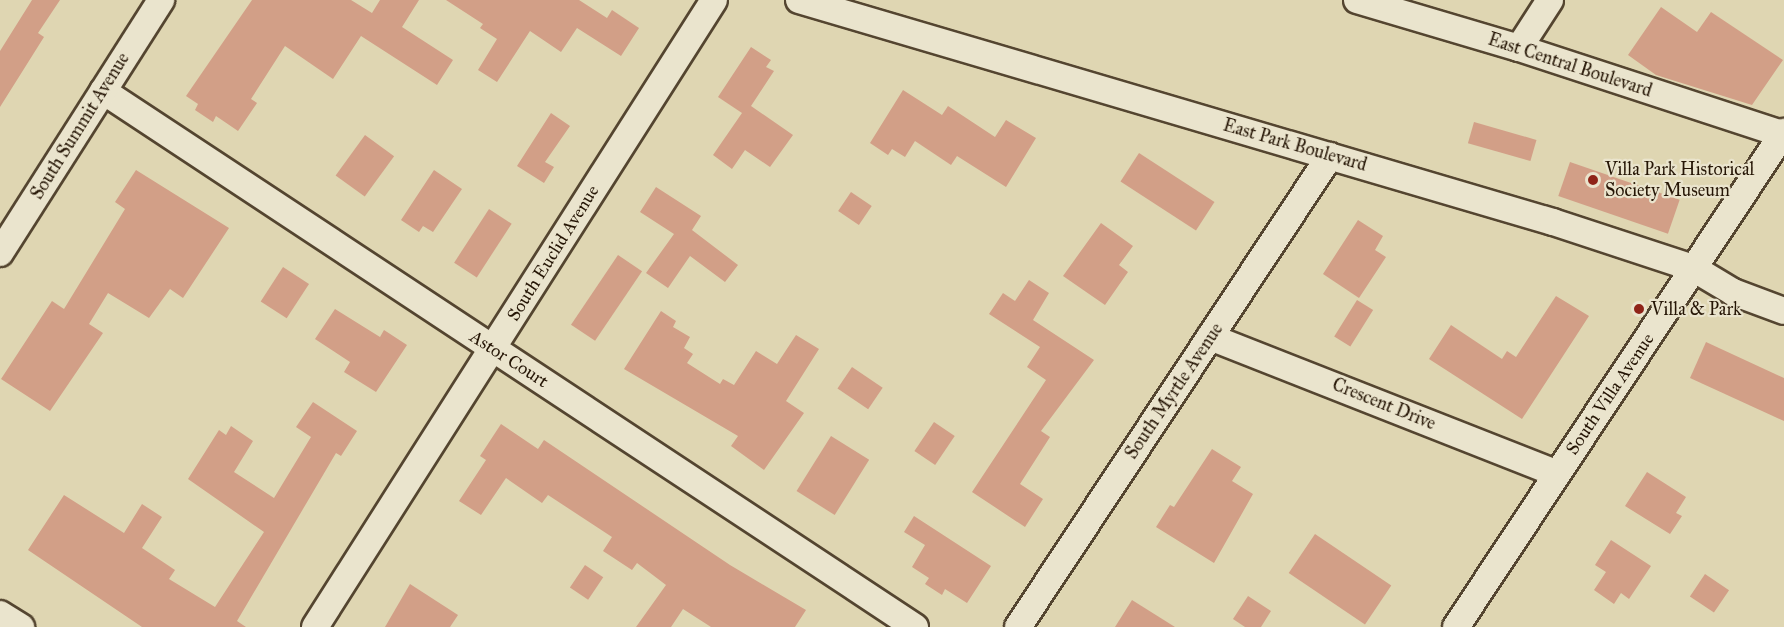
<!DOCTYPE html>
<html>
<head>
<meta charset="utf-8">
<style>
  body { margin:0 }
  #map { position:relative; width:1784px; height:627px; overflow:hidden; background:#dfd6b2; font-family:"IM FELL Great Primer",serif }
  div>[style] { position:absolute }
  .building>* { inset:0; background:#d29f87; transform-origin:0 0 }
  .roads { filter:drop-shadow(2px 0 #544530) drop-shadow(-2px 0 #544530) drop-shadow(0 2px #544530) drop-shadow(0 -2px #544530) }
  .minor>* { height:26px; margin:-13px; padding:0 13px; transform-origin:13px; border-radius:13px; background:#eae4cd }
  .dots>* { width:16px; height:16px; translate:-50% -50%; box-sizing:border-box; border:3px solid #eae4cd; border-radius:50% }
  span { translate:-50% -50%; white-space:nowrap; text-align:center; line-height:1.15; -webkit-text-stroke:4.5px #eae4cd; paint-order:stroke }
  .street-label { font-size:18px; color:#251505 }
  .poi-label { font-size:18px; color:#251505 }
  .left { translate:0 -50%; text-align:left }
</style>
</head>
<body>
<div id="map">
  <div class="building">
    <div style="clip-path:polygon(32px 0,60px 0,38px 33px,44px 37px,0 107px,0 51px)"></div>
    <div style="clip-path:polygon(252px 0,351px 0,372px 13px,380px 0,419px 0,402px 27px,453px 60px,437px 85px,361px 36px,333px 79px,285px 46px,251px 99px,257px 103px,238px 131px,216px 116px,213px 122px,195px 110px,198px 104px,186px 96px)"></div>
    <div style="clip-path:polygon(446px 0,579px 0,607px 18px,612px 10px,639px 28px,621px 56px,577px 28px,561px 52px,530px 31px,497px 82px,478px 70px,497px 39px,480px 28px,483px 24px)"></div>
    <div style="clip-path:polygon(1661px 7px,1697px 32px,1711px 12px,1783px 60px,1752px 105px,1656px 75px,1628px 55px)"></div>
    <div style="clip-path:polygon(751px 47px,771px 60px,766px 67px,774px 71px,751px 106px,793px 135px,770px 167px,745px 150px,732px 169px,713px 155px,742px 113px,718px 97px)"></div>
    <div style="clip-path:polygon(903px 90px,942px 115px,948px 106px,995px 137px,1006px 120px,1036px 138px,1006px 187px,957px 156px,951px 165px,915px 141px,905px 157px,892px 149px,888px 155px,870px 143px)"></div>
    <div style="clip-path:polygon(551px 113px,570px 126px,545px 162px,554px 167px,544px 183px,517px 166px)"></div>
    <div style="left:1474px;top:122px;width:65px;height:22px;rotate:16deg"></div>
    <div style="left:365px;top:135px;width:36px;height:50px;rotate:36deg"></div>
    <div style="left:1139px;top:153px;width:90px;height:34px;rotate:33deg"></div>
    <div style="left:1570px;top:162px;width:116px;height:36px;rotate:19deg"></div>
    <div style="clip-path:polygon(136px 170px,229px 228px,183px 298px,170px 289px,149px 318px,108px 293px,89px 324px,103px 333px,50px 411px,1px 379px,52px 301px,64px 309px,125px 209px,115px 202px)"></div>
    <div style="clip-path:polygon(434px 170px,462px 189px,433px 232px,423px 226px,419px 232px,401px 220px)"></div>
    <div style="clip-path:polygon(656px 187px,701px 216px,692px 230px,738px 265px,725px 282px,690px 256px,668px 288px,646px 273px,674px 234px,640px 212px)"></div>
    <div style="left:851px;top:192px;width:25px;height:23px;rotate:34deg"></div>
    <div style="left:489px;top:209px;width:27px;height:64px;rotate:33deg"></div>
    <div style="clip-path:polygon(1358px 220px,1383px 236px,1375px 250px,1386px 257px,1359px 298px,1323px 274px)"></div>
    <div style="clip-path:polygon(1101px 223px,1133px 246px,1119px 265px,1128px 272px,1105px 305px,1063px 276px)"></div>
    <div style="left:618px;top:255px;width:29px;height:84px;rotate:34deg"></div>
    <div style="left:283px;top:267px;width:31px;height:41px;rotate:33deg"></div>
    <div style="clip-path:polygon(1029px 280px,1049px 293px,1033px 320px,1094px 360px,1041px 431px,1050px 437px,1020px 484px,1043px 499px,1025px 527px,972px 492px,1046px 380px,1027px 367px,1040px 347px,989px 314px,1003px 293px,1015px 301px)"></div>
    <div style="clip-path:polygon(1556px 296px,1589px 316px,1522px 419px,1429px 359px,1451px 325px,1502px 359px,1507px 351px,1516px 357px)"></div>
    <div style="left:1357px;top:300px;width:19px;height:43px;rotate:32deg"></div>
    <div style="clip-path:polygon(335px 309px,380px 337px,384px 330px,407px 345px,376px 392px,344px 372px,350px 362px,315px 339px)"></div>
    <div style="clip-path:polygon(661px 311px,676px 321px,673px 327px,690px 337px,684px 348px,693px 354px,687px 363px,720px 384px,723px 379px,734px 385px,756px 351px,777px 364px,796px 335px,819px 349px,786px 401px,804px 413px,764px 470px,731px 446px,738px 436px,624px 369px)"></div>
    <div style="clip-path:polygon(1706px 342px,1784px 378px,1784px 421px,1690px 378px)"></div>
    <div style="left:852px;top:367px;width:37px;height:26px;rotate:34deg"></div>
    <div style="clip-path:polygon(313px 402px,357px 431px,341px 456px,336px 453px,237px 621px,246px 627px,142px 627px,28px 550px,64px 495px,124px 533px,142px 504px,162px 517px,142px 548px,175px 570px,169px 579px,215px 607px,264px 532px,188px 479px,219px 430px,226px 435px,231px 426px,253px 441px,234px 472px,274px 498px,311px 437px,296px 427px)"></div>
    <div style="left:934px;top:422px;width:25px;height:35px;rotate:34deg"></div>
    <div style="clip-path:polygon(501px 424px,538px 449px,544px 440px,730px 565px,806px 610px,795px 627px,711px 627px,683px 609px,671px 627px,636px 627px,666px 585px,637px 563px,632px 570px,603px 551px,612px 537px,548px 495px,542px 503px,506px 478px,481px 515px,459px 501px,486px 460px,480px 456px)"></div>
    <div style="left:831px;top:436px;width:45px;height:65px;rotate:32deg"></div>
    <div style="clip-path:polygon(1212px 449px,1241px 467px,1232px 481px,1253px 494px,1214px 563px,1156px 527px,1170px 505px,1174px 507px)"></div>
    <div style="clip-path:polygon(1647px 472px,1686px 497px,1676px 513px,1682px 516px,1670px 534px,1625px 506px)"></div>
    <div style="clip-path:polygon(914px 516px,991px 566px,967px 603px,945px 589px,942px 595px,925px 584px,929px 578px,912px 567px,925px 545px,904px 532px)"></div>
    <div style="left:1315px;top:534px;width:92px;height:47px;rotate:34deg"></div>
    <div style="clip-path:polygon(1611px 540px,1651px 566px,1629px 599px,1621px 593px,1614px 604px,1594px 590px,1606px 572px,1595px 565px)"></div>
    <div style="left:585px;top:565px;width:22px;height:27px;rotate:34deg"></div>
    <div style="left:1705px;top:574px;width:29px;height:27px;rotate:34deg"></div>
    <div style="clip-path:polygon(410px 584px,458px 615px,450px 627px,385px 627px)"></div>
    <div style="clip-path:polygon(1248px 596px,1271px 611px,1261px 627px,1245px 627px,1233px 619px)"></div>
    <div style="clip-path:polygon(1132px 600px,1175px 627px,1115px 627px)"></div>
  </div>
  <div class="roads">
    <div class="minor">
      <div style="left:799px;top:0;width:786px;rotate:16.41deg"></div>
      <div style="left:1553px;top:222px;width:147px;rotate:18.2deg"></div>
      <div style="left:1693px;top:268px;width:47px;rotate:31deg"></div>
      <div style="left:1733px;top:292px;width:54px;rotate:20.4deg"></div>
      <div style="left:1357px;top:0;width:169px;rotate:16.5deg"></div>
      <div style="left:1519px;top:48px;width:277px;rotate:18.1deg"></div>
      <div style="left:1519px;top:48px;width:57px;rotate:-57.1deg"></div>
      <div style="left:103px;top:91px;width:973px;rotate:33.43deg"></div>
      <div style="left:0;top:253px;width:300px;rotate:-57.5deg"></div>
      <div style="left:1210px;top:337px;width:373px;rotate:21.5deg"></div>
      <div style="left:0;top:614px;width:25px;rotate:32deg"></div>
      <div style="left:315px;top:627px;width:743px;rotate:-57.53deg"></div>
      <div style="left:1018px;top:627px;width:565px;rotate:-56.48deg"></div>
      <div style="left:1456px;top:627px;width:594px;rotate:-56.47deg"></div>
    </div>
  </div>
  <div class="dots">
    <div style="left:1593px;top:180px;background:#8f2418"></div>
    <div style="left:1639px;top:309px;background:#8f2418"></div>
  </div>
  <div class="street-label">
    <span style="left:1570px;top:65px;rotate:18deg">East Central Boulevard</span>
    <span style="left:80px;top:126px;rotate:-58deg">South Summit Avenue</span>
    <span style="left:1295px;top:145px;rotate:16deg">East Park Boulevard</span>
    <span style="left:553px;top:253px;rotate:-58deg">South Euclid Avenue</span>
    <span style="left:509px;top:359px;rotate:33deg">Astor Court</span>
    <span style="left:1174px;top:391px;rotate:-56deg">South Myrtle Avenue</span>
    <span style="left:1610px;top:394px;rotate:-56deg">South Villa Avenue</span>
    <span style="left:1384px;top:404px;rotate:22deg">Crescent Drive</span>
  </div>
  <div class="poi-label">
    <span class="left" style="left:1605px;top:180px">Villa Park Historical<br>Society Museum</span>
    <span class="left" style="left:1651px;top:309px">Villa &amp; Park</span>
  </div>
</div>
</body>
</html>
